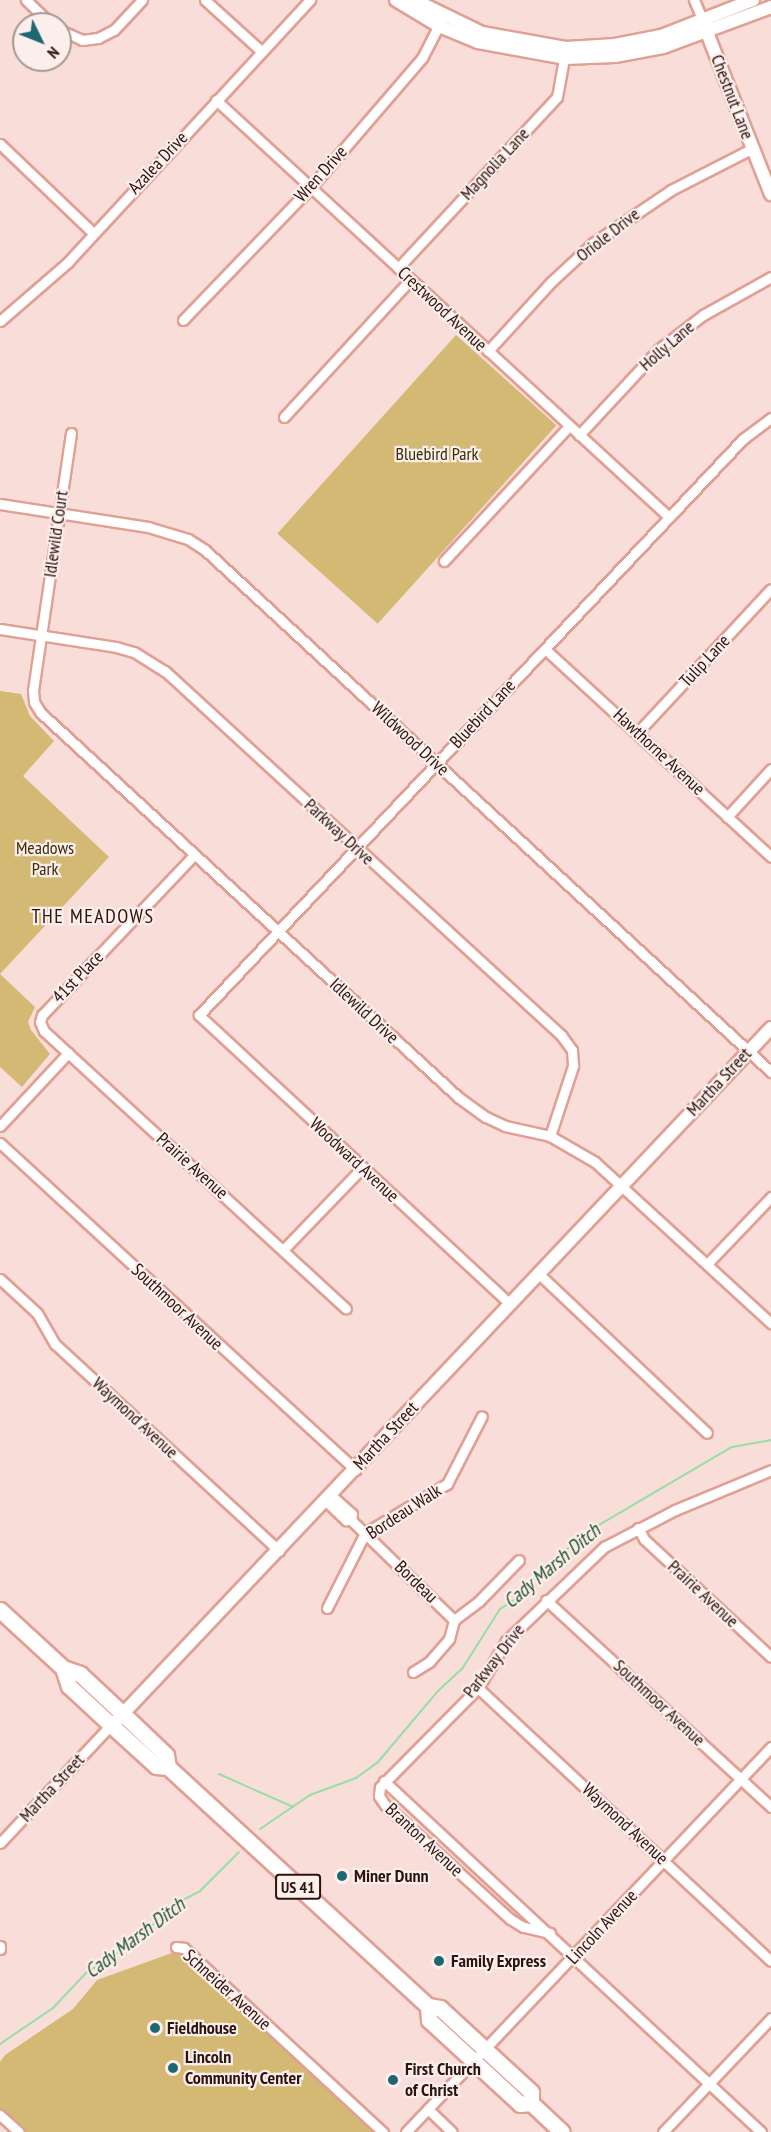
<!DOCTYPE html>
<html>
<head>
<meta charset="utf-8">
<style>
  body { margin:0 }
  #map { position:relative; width:771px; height:2132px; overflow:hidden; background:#f9ddd8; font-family:"PT Sans Narrow",sans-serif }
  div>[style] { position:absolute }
  .green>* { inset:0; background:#d3b973; transform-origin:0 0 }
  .stream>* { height:2px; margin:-1px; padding:0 1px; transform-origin:1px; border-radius:1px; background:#94dfa4 }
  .roads { filter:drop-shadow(2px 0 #e0a094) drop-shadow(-2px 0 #e0a094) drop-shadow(0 2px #e0a094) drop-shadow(0 -2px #e0a094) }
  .minor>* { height:9px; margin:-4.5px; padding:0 4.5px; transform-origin:4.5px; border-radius:4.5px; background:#fff }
  .tertiary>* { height:12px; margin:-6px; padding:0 6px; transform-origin:6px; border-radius:6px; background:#fff }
  .trunk>* { height:15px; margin:-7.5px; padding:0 7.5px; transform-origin:7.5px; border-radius:7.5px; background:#fff }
  .dots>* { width:16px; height:16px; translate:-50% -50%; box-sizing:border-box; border:3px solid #fceeeb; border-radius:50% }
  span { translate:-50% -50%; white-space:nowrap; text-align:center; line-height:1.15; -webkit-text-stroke:4.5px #fceeeb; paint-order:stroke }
  .shield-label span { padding:2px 4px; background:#fceeeb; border:2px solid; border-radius:4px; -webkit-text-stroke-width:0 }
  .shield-label { font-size:16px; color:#2b1410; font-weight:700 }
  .street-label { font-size:18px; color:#2b1410 }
  .park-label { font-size:18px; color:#3a2e07 }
  .poi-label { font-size:18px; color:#2b1410; font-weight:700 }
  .left { translate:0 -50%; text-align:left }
  .neighbourhood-label { font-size:20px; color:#2b1410; letter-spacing:1.5px }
  .water-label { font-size:20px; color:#1f532e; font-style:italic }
  .north { position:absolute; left:12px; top:12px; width:60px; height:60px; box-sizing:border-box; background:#fceeeb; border:2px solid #a89793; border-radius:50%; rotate:133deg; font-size:16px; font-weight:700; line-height:24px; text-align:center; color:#2b1410 }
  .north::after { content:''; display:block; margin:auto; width:21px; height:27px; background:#1d6773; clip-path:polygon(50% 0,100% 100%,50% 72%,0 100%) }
</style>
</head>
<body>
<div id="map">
  <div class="green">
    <div style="left:456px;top:335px;width:135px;height:267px;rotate:42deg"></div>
    <div style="clip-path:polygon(0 691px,21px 694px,30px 716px,54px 741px,23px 776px,109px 857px,0 974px,35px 1007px,28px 1022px,31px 1030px,50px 1054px,22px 1087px,0 1067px)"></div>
    <div style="clip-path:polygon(180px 1950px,379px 2132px,25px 2132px,0 2109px,0 2062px,5px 2055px,73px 2009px,97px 1980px)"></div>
  </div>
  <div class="stream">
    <div style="left:219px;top:1774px;width:81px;rotate:24deg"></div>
    <div style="left:260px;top:1829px;width:60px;rotate:-34.2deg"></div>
    <div style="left:310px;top:1795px;width:49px;rotate:-20.3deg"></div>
    <div style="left:356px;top:1778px;width:27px;rotate:-36deg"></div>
    <div style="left:378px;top:1762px;width:93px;rotate:-49.8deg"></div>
    <div style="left:438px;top:1691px;width:33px;rotate:-43deg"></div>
    <div style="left:462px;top:1669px;width:71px;rotate:-57.7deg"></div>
    <div style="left:500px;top:1609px;width:25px;rotate:-32deg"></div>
    <div style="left:521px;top:1596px;width:25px;rotate:-53deg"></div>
    <div style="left:536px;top:1576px;width:67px;rotate:-40.8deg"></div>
    <div style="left:587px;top:1532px;width:168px;rotate:-30.4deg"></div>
    <div style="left:732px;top:1447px;width:40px;rotate:-10deg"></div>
    <div style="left:0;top:2044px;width:64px;rotate:-34.2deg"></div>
    <div style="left:53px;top:2008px;width:48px;rotate:-46.7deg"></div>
    <div style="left:86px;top:1973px;width:67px;rotate:-32.7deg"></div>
    <div style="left:142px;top:1937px;width:40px;rotate:-48deg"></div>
    <div style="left:169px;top:1907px;width:35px;rotate:-27deg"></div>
    <div style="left:200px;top:1891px;width:55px;rotate:-45deg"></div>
  </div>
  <div class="roads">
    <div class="minor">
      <div style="left:26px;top:0;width:35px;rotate:44deg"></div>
      <div style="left:205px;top:0;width:76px;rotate:42.3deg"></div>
      <div style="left:694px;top:0;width:23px;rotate:67deg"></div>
      <div style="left:60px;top:30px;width:24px;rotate:24deg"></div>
      <div style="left:82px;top:40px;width:16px;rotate:-7deg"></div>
      <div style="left:98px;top:38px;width:18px;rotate:-27deg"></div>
      <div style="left:114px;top:30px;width:41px;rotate:-47deg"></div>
      <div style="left:216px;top:100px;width:616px;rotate:42.63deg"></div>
      <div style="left:0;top:144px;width:129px;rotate:43.7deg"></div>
      <div style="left:398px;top:268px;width:233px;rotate:-47.1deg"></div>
      <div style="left:557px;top:97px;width:45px;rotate:-79.7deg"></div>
      <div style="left:183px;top:320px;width:185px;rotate:-46.1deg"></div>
      <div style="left:311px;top:187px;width:170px;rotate:-49.3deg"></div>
      <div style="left:422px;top:58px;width:42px;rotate:-62.8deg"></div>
      <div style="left:0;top:321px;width:90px;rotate:-40.9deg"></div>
      <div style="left:68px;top:262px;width:357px;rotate:-47.3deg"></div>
      <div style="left:488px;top:351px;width:93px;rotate:-47.6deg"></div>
      <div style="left:551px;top:282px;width:57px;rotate:-42.9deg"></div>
      <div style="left:593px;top:243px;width:94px;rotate:-34.2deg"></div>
      <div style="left:671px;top:190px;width:90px;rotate:-27.1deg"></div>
      <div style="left:284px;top:417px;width:186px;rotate:-47.4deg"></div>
      <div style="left:71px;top:433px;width:260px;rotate:98.4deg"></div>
      <div style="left:33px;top:690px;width:12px;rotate:85deg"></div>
      <div style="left:34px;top:702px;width:13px;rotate:58deg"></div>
      <div style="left:41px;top:713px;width:567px;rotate:42.64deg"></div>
      <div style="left:458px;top:1097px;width:34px;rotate:36deg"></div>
      <div style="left:486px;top:1117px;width:21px;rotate:25deg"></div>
      <div style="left:505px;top:1126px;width:46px;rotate:12.5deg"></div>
      <div style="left:550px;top:1136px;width:52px;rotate:30deg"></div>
      <div style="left:595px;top:1162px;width:239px;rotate:42.5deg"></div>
      <div style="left:579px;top:435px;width:117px;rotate:-47.1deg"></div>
      <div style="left:659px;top:349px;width:56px;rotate:-37.7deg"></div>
      <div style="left:703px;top:315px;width:78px;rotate:-29.2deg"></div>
      <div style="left:0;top:504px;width:150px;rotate:8.8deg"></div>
      <div style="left:148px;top:527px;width:42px;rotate:16.7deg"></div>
      <div style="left:188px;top:539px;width:20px;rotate:33deg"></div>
      <div style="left:205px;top:550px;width:770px;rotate:42.68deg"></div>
      <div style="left:444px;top:561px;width:184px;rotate:-47.2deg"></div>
      <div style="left:0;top:629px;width:117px;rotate:8.8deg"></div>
      <div style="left:116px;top:647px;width:19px;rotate:16deg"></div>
      <div style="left:134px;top:652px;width:36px;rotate:32deg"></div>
      <div style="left:165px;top:671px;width:538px;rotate:42.59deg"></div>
      <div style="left:561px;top:1035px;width:19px;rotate:54deg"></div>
      <div style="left:572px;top:1050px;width:16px;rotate:86deg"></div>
      <div style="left:573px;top:1066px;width:74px;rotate:108.2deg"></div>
      <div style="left:545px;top:649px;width:307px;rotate:42.6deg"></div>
      <div style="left:638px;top:732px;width:195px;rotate:-47.1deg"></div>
      <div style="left:727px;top:817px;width:65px;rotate:-47.5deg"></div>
      <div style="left:194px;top:855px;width:221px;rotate:133.5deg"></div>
      <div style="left:42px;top:1015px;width:7px;rotate:106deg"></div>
      <div style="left:40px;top:1022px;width:10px;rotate:66deg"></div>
      <div style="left:44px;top:1031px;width:410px;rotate:42.6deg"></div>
      <div style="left:0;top:1126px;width:100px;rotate:-47deg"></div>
      <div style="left:0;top:1143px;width:483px;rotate:42.6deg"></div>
      <div style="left:283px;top:1250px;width:114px;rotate:-46.1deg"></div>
      <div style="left:707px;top:1264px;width:93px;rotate:-46.3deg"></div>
      <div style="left:539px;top:1274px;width:231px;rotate:43.4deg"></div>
      <div style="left:0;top:1279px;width:50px;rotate:42.6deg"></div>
      <div style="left:37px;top:1313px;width:36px;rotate:60deg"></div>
      <div style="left:55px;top:1344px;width:305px;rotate:42.7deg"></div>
      <div style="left:510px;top:1304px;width:425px;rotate:-137.1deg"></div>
      <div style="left:199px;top:1015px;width:792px;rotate:-46.64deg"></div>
      <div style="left:743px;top:439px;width:35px;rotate:-37deg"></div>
      <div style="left:331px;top:1495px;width:28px;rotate:42deg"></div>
      <div style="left:352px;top:1514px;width:6px;rotate:99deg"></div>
      <div style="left:326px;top:1501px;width:28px;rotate:44deg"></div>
      <div style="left:346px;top:1520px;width:5px"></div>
      <div style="left:351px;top:1520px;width:144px;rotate:44.2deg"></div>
      <div style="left:638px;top:1528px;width:13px;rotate:61deg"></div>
      <div style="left:644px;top:1539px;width:173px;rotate:42.9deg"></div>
      <div style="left:546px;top:1600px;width:306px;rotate:42.6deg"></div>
      <div style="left:327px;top:1608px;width:84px;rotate:-63.1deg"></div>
      <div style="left:365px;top:1533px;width:96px;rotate:-30.9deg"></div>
      <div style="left:447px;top:1484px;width:76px;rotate:-62.8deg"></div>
      <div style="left:413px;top:1672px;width:19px;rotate:-32deg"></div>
      <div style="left:429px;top:1662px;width:30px;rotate:-49deg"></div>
      <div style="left:449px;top:1639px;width:20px;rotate:-75deg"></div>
      <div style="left:454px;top:1620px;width:31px;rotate:-37deg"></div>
      <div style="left:479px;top:1601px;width:57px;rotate:-45.7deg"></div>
      <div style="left:478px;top:1688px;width:400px;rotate:43deg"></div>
      <div style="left:384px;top:1781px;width:515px;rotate:42.95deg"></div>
      <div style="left:0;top:1843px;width:162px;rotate:-46.8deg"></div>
      <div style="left:550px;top:1933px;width:28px;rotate:-167deg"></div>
      <div style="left:523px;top:1927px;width:15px;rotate:-148deg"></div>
      <div style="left:510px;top:1919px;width:169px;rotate:-137.6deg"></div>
      <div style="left:385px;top:1805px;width:11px;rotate:-124deg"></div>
      <div style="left:379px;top:1796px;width:9px;rotate:-84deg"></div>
      <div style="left:380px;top:1787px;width:139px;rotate:-45.3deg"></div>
      <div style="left:478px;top:1688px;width:55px;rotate:-59.2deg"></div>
      <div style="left:506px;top:1641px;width:136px;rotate:-43.8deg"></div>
      <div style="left:604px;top:1547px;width:80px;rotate:-27.5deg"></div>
      <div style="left:675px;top:1510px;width:104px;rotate:-22.6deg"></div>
      <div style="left:0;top:1946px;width:3px;rotate:90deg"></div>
      <div style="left:176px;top:1947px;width:8px;rotate:7deg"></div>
      <div style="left:184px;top:1948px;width:271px;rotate:42.8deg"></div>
      <div style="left:428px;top:2109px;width:33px;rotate:44deg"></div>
      <div style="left:0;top:2115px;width:25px;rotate:42deg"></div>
      <div style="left:406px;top:2132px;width:531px;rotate:-46.53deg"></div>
      <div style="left:663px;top:2132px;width:157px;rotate:-46.5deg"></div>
    </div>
    <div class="tertiary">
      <div style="left:396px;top:0;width:50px;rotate:31.2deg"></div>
      <div style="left:439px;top:26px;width:42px;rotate:22.3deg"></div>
      <div style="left:478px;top:42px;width:88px;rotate:10.4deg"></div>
      <div style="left:565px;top:58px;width:50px;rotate:-2.3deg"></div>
      <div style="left:615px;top:56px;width:49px;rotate:-10.6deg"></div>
      <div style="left:663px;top:47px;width:115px;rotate:-20.3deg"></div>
      <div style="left:414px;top:0;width:76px;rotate:25.9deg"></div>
      <div style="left:482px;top:33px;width:85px;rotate:10.1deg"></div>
      <div style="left:566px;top:48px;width:49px;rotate:-3.5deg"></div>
      <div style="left:615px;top:45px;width:47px;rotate:-11.1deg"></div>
      <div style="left:661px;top:36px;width:99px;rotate:-21.4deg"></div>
      <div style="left:704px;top:25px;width:182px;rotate:68.4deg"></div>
      <div style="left:117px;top:1720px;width:952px;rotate:-46.62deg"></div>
    </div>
    <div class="trunk">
      <div style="left:0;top:1610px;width:86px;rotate:42.6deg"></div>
      <div style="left:63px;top:1668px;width:18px;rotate:19deg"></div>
      <div style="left:80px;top:1674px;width:60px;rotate:43deg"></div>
      <div style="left:124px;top:1715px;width:58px;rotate:43.6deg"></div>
      <div style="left:166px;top:1755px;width:12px;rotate:81deg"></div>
      <div style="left:63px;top:1668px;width:19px;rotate:72deg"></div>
      <div style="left:69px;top:1686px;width:57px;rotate:42.9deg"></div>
      <div style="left:111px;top:1725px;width:61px;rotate:42.3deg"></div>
      <div style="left:156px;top:1766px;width:12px;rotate:5deg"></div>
      <div style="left:168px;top:1767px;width:353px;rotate:42.6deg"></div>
      <div style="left:428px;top:2006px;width:12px;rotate:9deg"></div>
      <div style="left:440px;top:2008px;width:124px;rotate:42.7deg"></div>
      <div style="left:531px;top:2092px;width:11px;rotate:90deg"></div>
      <div style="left:531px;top:2103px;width:42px;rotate:43.1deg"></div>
      <div style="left:428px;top:2006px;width:14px;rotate:86deg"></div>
      <div style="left:429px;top:2020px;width:124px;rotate:42.7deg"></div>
      <div style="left:520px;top:2104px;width:11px;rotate:-5deg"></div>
    </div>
  </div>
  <div class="dots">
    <div style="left:342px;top:1876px;background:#1d6773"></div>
    <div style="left:439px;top:1961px;background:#1d6773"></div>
    <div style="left:155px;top:2028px;background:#1d6773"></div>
    <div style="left:173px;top:2068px;background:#1d6773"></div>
    <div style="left:393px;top:2080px;background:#1d6773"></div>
  </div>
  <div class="shield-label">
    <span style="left:298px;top:1887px">US 41</span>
  </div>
  <div class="street-label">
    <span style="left:732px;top:97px;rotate:69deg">Chestnut Lane</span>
    <span style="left:158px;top:163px;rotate:-47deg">Azalea Drive</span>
    <span style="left:495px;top:164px;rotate:-47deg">Magnolia Lane</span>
    <span style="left:321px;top:174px;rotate:-48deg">Wren Drive</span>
    <span style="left:608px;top:235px;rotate:-38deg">Oriole Drive</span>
    <span style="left:442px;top:309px;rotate:43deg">Crestwood Avenue</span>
    <span style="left:667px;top:346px;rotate:-41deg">Holly Lane</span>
    <span style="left:56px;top:534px;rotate:-82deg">Idlewild Court</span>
    <span style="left:705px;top:661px;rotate:-47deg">Tulip Lane</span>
    <span style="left:483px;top:714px;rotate:-47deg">Bluebird Lane</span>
    <span style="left:410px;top:739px;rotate:43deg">Wildwood Drive</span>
    <span style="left:659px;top:752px;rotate:43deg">Hawthorne Avenue</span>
    <span style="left:339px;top:832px;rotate:43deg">Parkway Drive</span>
    <span style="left:78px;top:977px;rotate:-46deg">41st Place</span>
    <span style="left:364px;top:1011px;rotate:43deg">Idlewild Drive</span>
    <span style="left:719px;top:1082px;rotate:-47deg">Martha Street</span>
    <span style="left:354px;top:1160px;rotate:43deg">Woodward Avenue</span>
    <span style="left:192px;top:1166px;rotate:42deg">Prairie Avenue</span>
    <span style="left:177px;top:1307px;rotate:43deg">Southmoor Avenue</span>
    <span style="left:135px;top:1418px;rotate:43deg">Waymond Avenue</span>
    <span style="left:386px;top:1436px;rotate:-47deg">Martha Street</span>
    <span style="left:404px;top:1512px;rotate:-33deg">Bordeau Walk</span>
    <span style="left:416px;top:1582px;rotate:44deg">Bordeau</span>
    <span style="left:703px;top:1594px;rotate:43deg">Prairie Avenue</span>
    <span style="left:494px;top:1661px;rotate:-52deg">Parkway Drive</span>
    <span style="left:659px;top:1703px;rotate:43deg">Southmoor Avenue</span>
    <span style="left:52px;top:1788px;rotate:-47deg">Martha Street</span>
    <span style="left:625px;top:1824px;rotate:43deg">Waymond Avenue</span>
    <span style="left:424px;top:1840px;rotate:43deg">Branton Avenue</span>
    <span style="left:602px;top:1927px;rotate:-47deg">Lincoln Avenue</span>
    <span style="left:227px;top:1990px;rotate:42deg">Schneider Avenue</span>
  </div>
  <div class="park-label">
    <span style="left:437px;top:454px">Bluebird Park</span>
    <span style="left:45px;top:859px">Meadows<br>Park</span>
  </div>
  <div class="poi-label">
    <span class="left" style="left:354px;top:1876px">Miner Dunn</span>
    <span class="left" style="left:451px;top:1961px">Family Express</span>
    <span class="left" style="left:167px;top:2028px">Fieldhouse</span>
    <span class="left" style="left:185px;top:2068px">Lincoln<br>Community Center</span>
    <span class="left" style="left:405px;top:2080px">First Church<br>of Christ</span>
  </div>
  <div class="neighbourhood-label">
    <span style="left:93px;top:916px">THE MEADOWS</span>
  </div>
  <div class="water-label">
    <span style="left:552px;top:1566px;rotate:-40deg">Cady Marsh Ditch</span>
    <span style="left:135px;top:1938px;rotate:-37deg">Cady Marsh Ditch</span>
  </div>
  <div class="north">N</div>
</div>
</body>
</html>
